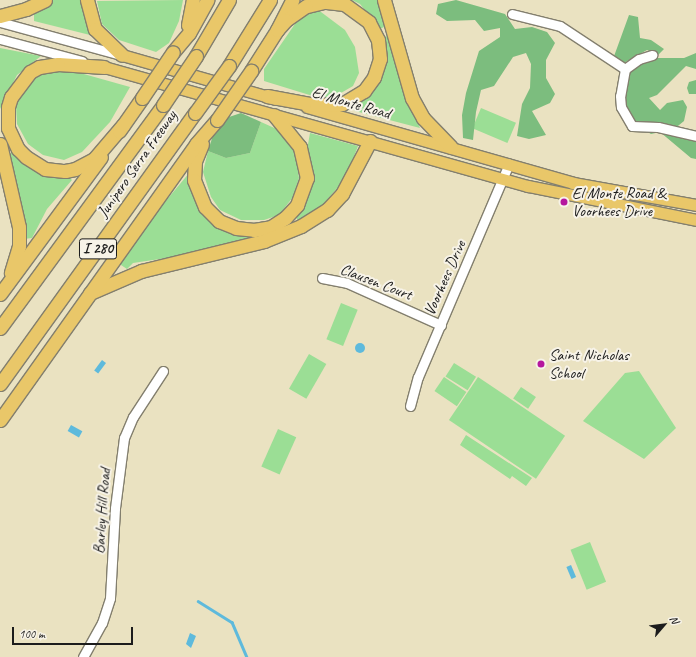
<!DOCTYPE html>
<html>
<head>
<meta charset="utf-8">
<style>
  body { margin:0 }
  #map { position:relative; width:696px; height:657px; overflow:hidden; background:#eae2c1; font-family:Caveat,sans-serif }
  div>[style] { position:absolute }
  .green>* { inset:0; background:#9bde95; transform-origin:0 0 }
  .forest>* { inset:0; background:#7cbd7e }
  .water>* { inset:0; background:#5ebadc; transform-origin:0 0 }
  .round { border-radius:50% }
  .stream>* { height:2.5px; margin:-1.25px; padding:0 1.25px; transform-origin:1.25px; border-radius:1.25px; background:#5ebadc }
  .roads { filter:drop-shadow(1px 0 #837f6e) drop-shadow(-1px 0 #837f6e) drop-shadow(0 1px #837f6e) drop-shadow(0 -1px #837f6e) }
  .minor>* { height:9px; margin:-4.5px; padding:0 4.5px; transform-origin:4.5px; border-radius:4.5px; background:#fff }
  .major>* { height:11px; margin:-5.5px; padding:0 5.5px; transform-origin:5.5px; border-radius:5.5px; background:#e9c769 }
  .highway>* { height:13px; margin:-6.5px; padding:0 6.5px; transform-origin:6.5px; border-radius:6.5px; background:#e9c769 }
  .bridges { filter:drop-shadow(1px 0 #837f6e) drop-shadow(-1px 0 #837f6e) drop-shadow(0 1px #837f6e) drop-shadow(0 -1px #837f6e) }
  .highway-bridge>* { height:13px; margin:-6.5px; padding:0 6.5px; transform-origin:6.5px; border-radius:6.5px; background:#e9c769 }
  .dots>* { width:11px; height:11px; translate:-50% -50%; box-sizing:border-box; border:2px solid #f7f3e8; border-radius:50% }
  span { translate:-50% -50%; white-space:nowrap; text-align:center; line-height:1.15; -webkit-text-stroke:4px #f7f3e8; paint-order:stroke }
  .shield-label span { padding:1px 3px; background:#f7f3e8; border:1px solid; border-radius:3px; -webkit-text-stroke-width:0 }
  .shield-label { font-size:15px; color:#1c1c1c; font-weight:700 }
  .street-label { font-size:16px; color:#1c1c1c }
  .poi-label { font-size:16px; color:#1c1c1c }
  .left { translate:0 -50%; text-align:left }
  .north { position:absolute; left:644px; top:605px; width:40px; height:40px; -webkit-text-stroke:3px #f7f3e8; paint-order:stroke; rotate:62deg; font-size:11px; font-weight:700; line-height:16px; text-align:center; color:#1c1c1c }
  .north::after { content:''; display:block; margin:auto; width:14px; height:18px; background:#1c1c1c; clip-path:polygon(50% 0,100% 100%,50% 72%,0 100%) }
  .scale { position:absolute; left:12px; top:627px; width:121px; height:18px; box-sizing:border-box; border:2px solid #1c1c1c; border-top:0; padding-left:5px; font-size:12px; line-height:14px; white-space:nowrap; color:#1c1c1c; -webkit-text-stroke:3px #f7f3e8; paint-order:stroke }
</style>
</head>
<body>
<div id="map">
  <div class="green">
    <div style="clip-path:polygon(51px 0,82px 0,94px 36px,34px 21px,34px 10px)"></div>
    <div style="clip-path:polygon(183px 0,179px 21px,169px 43px,156px 52px,119px 40px,102px 24px,97px 1px)"></div>
    <div style="clip-path:polygon(352px 0,378px 0,386px 26px,380px 29px,360px 4px)"></div>
    <div style="clip-path:polygon(317px 9px,345px 30px,355px 47px,359px 73px,353px 86px,334px 97px,316px 97px,264px 81px,264px 69px,297px 21px)"></div>
    <div style="clip-path:polygon(389px 36px,406px 94px,420px 128px,355px 111px,349px 106px,358px 101px,383px 37px)"></div>
    <div style="clip-path:polygon(0 48px,41px 56px,17px 75px,0 109px)"></div>
    <div style="clip-path:polygon(66px 69px,130px 87px,110px 122px,82px 152px,64px 160px,43px 155px,28px 144px,17px 124px,16px 106px,26px 86px,41px 74px)"></div>
    <div style="left:481px;top:108px;width:38px;height:22px;rotate:23deg"></div>
    <div style="clip-path:polygon(261px 122px,281px 131px,295px 152px,299px 178px,293px 197px,279px 215px,264px 220px,241px 220px,220px 210px,211px 197px,203px 172px,208px 151px,226px 158px,250px 153px)"></div>
    <div style="clip-path:polygon(310px 133px,358px 146px,346px 178px,319px 209px,298px 221px,296px 217px,303px 207px,313px 181px,307px 150px)"></div>
    <div style="clip-path:polygon(15px 151px,63px 171px,72px 180px,47px 209px,32px 238px,24px 239px,6px 156px)"></div>
    <div style="clip-path:polygon(190px 172px,212px 220px,269px 233px,187px 255px,133px 263px,127px 269px,118px 263px,144px 227px)"></div>
    <div style="left:341px;top:303px;width:18px;height:39px;rotate:22deg"></div>
    <div style="left:309px;top:354px;width:20px;height:40px;rotate:30deg"></div>
    <div style="left:454px;top:363px;width:26px;height:16px;rotate:32deg"></div>
    <div style="clip-path:polygon(639px 371px,676px 428px,644px 459px,583px 421px,625px 373px)"></div>
    <div style="left:444px;top:377px;width:27px;height:17px;rotate:34deg"></div>
    <div style="left:478px;top:377px;width:105px;height:52px;rotate:34deg"></div>
    <div style="left:521px;top:387px;width:18px;height:14px;rotate:34deg"></div>
    <div style="left:278px;top:429px;width:20px;height:41px;rotate:24deg"></div>
    <div style="clip-path:polygon(466px 435px,532px 478px,526px 486px,512px 476px,510px 479px,460px 445px)"></div>
    <div style="left:590px;top:542px;width:43px;height:21px;rotate:68deg"></div>
  </div>
  <div class="forest">
    <div style="clip-path:polygon(456px 0,505px 14px,515px 29px,532px 27px,547px 32px,555px 43px,546px 60px,546px 78px,555px 94px,550px 103px,532px 111px,546px 135px,529px 139px,517px 136px,522px 104px,530px 88px,531px 64px,526px 53px,513px 57px,494px 86px,481px 90px,476px 112px,473px 140px,463px 138px,462px 115px,466px 93px,479px 51px,500px 37px,500px 28px,484px 31px,475px 20px,447px 21px,436px 14px,438px 4px)"></div>
    <div style="clip-path:polygon(629px 15px,638px 17px,640px 38px,651px 40px,664px 49px,658px 55px,647px 50px,620px 65px,613px 59px)"></div>
    <div style="clip-path:polygon(696px 53px,696px 69px,686px 66px,657px 95px,649px 98px,660px 110px,667px 103px,683px 100px,687px 107px,684px 121px,673px 130px,696px 139px,696px 159px,691px 158px,660px 132px,651px 134px,641px 128px,625px 112px,627px 74px,632px 62px,653px 58px,684px 58px)"></div>
    <div style="clip-path:polygon(696px 80px,696px 94px,689px 94px,687px 88px,689px 82px)"></div>
    <div style="clip-path:polygon(241px 113px,261px 122px,250px 153px,226px 158px,208px 151px,214px 132px,229px 117px)"></div>
  </div>
  <div class="water">
    <div class="round" style="left:355px;top:343px;width:10px;height:10px"></div>
    <div style="left:102px;top:360px;width:5px;height:13px;rotate:37deg"></div>
    <div style="left:71px;top:425px;width:13px;height:7px;rotate:29deg"></div>
    <div style="left:571px;top:565px;width:13px;height:5px;rotate:67deg"></div>
    <div style="clip-path:polygon(190px 633px,196px 636px,191px 648px,186px 644px)"></div>
  </div>
  <div class="stream">
    <div style="left:198px;top:601px;width:40px;rotate:32deg"></div>
    <div style="left:232px;top:622px;width:38px;rotate:67deg"></div>
  </div>
  <div class="roads">
    <div class="minor">
      <div style="left:512px;top:14px;width:49px;rotate:14deg"></div>
      <div style="left:560px;top:26px;width:78px;rotate:33.5deg"></div>
      <div style="left:0;top:22px;width:125px;rotate:15.3deg"></div>
      <div style="left:0;top:39px;width:85px;rotate:15deg"></div>
      <div style="left:625px;top:69px;width:27px;rotate:100deg"></div>
      <div style="left:620px;top:96px;width:11px;rotate:85deg"></div>
      <div style="left:621px;top:107px;width:22px;rotate:60deg"></div>
      <div style="left:632px;top:126px;width:26px;rotate:2deg"></div>
      <div style="left:658px;top:127px;width:39px;rotate:13deg"></div>
      <div style="left:625px;top:69px;width:17px;rotate:-36deg"></div>
      <div style="left:639px;top:59px;width:14px;rotate:-17deg"></div>
      <div style="left:322px;top:278px;width:25px;rotate:11deg"></div>
      <div style="left:347px;top:283px;width:103px;rotate:24.1deg"></div>
      <div style="left:410px;top:406px;width:30px;rotate:-75deg"></div>
      <div style="left:418px;top:377px;width:232px;rotate:-66.9deg"></div>
      <div style="left:83px;top:657px;width:39px;rotate:-61deg"></div>
      <div style="left:102px;top:623px;width:26px;rotate:-72deg"></div>
      <div style="left:110px;top:598px;width:90px;rotate:-86.8deg"></div>
      <div style="left:115px;top:508px;width:71px;rotate:-82.7deg"></div>
      <div style="left:124px;top:438px;width:23px;rotate:-67deg"></div>
      <div style="left:133px;top:417px;width:55px;rotate:-56.9deg"></div>
    </div>
    <div class="major">
      <div style="left:122px;top:55px;width:159px;rotate:16deg"></div>
      <div style="left:104px;top:67px;width:440px;rotate:15.7deg"></div>
      <div style="left:528px;top:186px;width:171px;rotate:11.4deg"></div>
      <div style="left:307px;top:107px;width:277px;rotate:15.9deg"></div>
      <div style="left:573px;top:183px;width:125px;rotate:10.1deg"></div>
    </div>
    <div class="highway">
      <div style="left:87px;top:0;width:30px;rotate:75deg"></div>
      <div style="left:95px;top:29px;width:37px;rotate:44deg"></div>
      <div style="left:384px;top:0;width:102px;rotate:74.1deg"></div>
      <div style="left:412px;top:98px;width:23px;rotate:61deg"></div>
      <div style="left:423px;top:118px;width:40px;rotate:46deg"></div>
      <div style="left:0;top:16px;width:27px;rotate:-15deg"></div>
      <div style="left:26px;top:9px;width:21px;rotate:-25deg"></div>
      <div style="left:188px;top:25px;width:25px;rotate:-79deg"></div>
      <div style="left:173px;top:52px;width:25px;rotate:-50deg"></div>
      <div style="left:189px;top:33px;width:38px;rotate:-61deg"></div>
      <div style="left:196px;top:56px;width:65px;rotate:-59.5deg"></div>
      <div style="left:229px;top:66px;width:78px;rotate:-58.2deg"></div>
      <div style="left:104px;top:67px;width:46px;rotate:-176.3deg"></div>
      <div style="left:58px;top:64px;width:19px;rotate:171deg"></div>
      <div style="left:39px;top:67px;width:10px;rotate:151deg"></div>
      <div style="left:30px;top:72px;width:31px;rotate:127deg"></div>
      <div style="left:11px;top:97px;width:10px;rotate:107deg"></div>
      <div style="left:8px;top:107px;width:21px;rotate:90deg"></div>
      <div style="left:8px;top:128px;width:23px;rotate:65deg"></div>
      <div style="left:18px;top:149px;width:11px;rotate:45deg"></div>
      <div style="left:26px;top:157px;width:22px;rotate:32deg"></div>
      <div style="left:45px;top:169px;width:20px;rotate:6deg"></div>
      <div style="left:65px;top:171px;width:10px;rotate:-11deg"></div>
      <div style="left:75px;top:169px;width:21px;rotate:-28deg"></div>
      <div style="left:94px;top:159px;width:45px;rotate:-49.5deg"></div>
      <div style="left:251px;top:71px;width:49px;rotate:-57.6deg"></div>
      <div style="left:277px;top:30px;width:34px;rotate:-63deg"></div>
      <div style="left:267px;top:96px;width:50px;rotate:10.4deg"></div>
      <div style="left:316px;top:105px;width:26px;rotate:-2deg"></div>
      <div style="left:342px;top:104px;width:26px;rotate:-31deg"></div>
      <div style="left:364px;top:91px;width:17px;rotate:-54deg"></div>
      <div style="left:374px;top:77px;width:19px;rotate:-72deg"></div>
      <div style="left:380px;top:59px;width:19px;rotate:-96deg"></div>
      <div style="left:378px;top:40px;width:20px;rotate:-117deg"></div>
      <div style="left:369px;top:22px;width:31px;rotate:-144deg"></div>
      <div style="left:344px;top:4px;width:20px;rotate:-174deg"></div>
      <div style="left:324px;top:2px;width:18px;rotate:167deg"></div>
      <div style="left:306px;top:6px;width:24px;rotate:145deg"></div>
      <div style="left:286px;top:20px;width:13px;rotate:132deg"></div>
      <div style="left:119px;top:131px;width:40px;rotate:-55.1deg"></div>
      <div style="left:0;top:144px;width:85px;rotate:77.1deg"></div>
      <div style="left:19px;top:227px;width:19px;rotate:90deg"></div>
      <div style="left:19px;top:246px;width:28px;rotate:107deg"></div>
      <div style="left:202px;top:144px;width:18px;rotate:112deg"></div>
      <div style="left:195px;top:161px;width:19px;rotate:93deg"></div>
      <div style="left:194px;top:180px;width:29px;rotate:68deg"></div>
      <div style="left:205px;top:207px;width:20px;rotate:45deg"></div>
      <div style="left:219px;top:221px;width:18px;rotate:22deg"></div>
      <div style="left:236px;top:228px;width:18px;rotate:6deg"></div>
      <div style="left:254px;top:230px;width:17px;rotate:-10deg"></div>
      <div style="left:271px;top:227px;width:17px;rotate:-33deg"></div>
      <div style="left:285px;top:218px;width:18px;rotate:-47deg"></div>
      <div style="left:297px;top:205px;width:29px;rotate:-70deg"></div>
      <div style="left:307px;top:178px;width:32px;rotate:-103deg"></div>
      <div style="left:300px;top:147px;width:41px;rotate:-129.1deg"></div>
      <div style="left:90px;top:293px;width:56px;rotate:-23.3deg"></div>
      <div style="left:141px;top:271px;width:127px;rotate:-13.7deg"></div>
      <div style="left:264px;top:241px;width:40px;rotate:-22deg"></div>
      <div style="left:301px;top:226px;width:31px;rotate:-32deg"></div>
      <div style="left:327px;top:210px;width:22px;rotate:-47deg"></div>
      <div style="left:342px;top:194px;width:60px;rotate:-62.2deg"></div>
      <div style="left:0;top:294px;width:170px;rotate:-53.6deg"></div>
      <div style="left:0;top:328px;width:276px;rotate:-53.8deg"></div>
      <div style="left:0;top:384px;width:334px;rotate:-54.3deg"></div>
      <div style="left:0;top:420px;width:339px;rotate:-54.6deg"></div>
      <div style="left:196px;top:144px;width:32px;rotate:-49deg"></div>
    </div>
  </div>
  <div class="bridges">
    <div class="highway-bridge">
      <div style="left:142px;top:98px;width:55px;rotate:-56deg"></div>
      <div style="left:163px;top:105px;width:59px;rotate:-56deg"></div>
      <div style="left:195px;top:113px;width:58px;rotate:-54.1deg"></div>
      <div style="left:217px;top:120px;width:60px;rotate:-55.2deg"></div>
    </div>
  </div>
  <div class="dots">
    <div style="left:564px;top:202px;background:#b5179e"></div>
    <div style="left:541px;top:364px;background:#b5179e"></div>
  </div>
  <div class="shield-label">
    <span style="left:98px;top:249px">I 280</span>
  </div>
  <div class="street-label">
    <span style="left:351px;top:103px;rotate:16deg">El Monte Road</span>
    <span style="left:137px;top:164px;rotate:-55deg">Junipero Serra Freeway</span>
    <span style="left:445px;top:278px;rotate:-66deg">Voorhees Drive</span>
    <span style="left:376px;top:282px;rotate:21deg">Clausen Court</span>
    <span style="left:102px;top:511px;rotate:-86deg">Barley Hill Road</span>
  </div>
  <div class="poi-label">
    <span class="left" style="left:572px;top:202px">El Monte Road &amp;<br>Voorhees Drive</span>
    <span class="left" style="left:549px;top:364px">Saint Nicholas<br>School</span>
  </div>
  <div class="north">N</div>
  <div class="scale">100 m</div>
</div>
</body>
</html>
